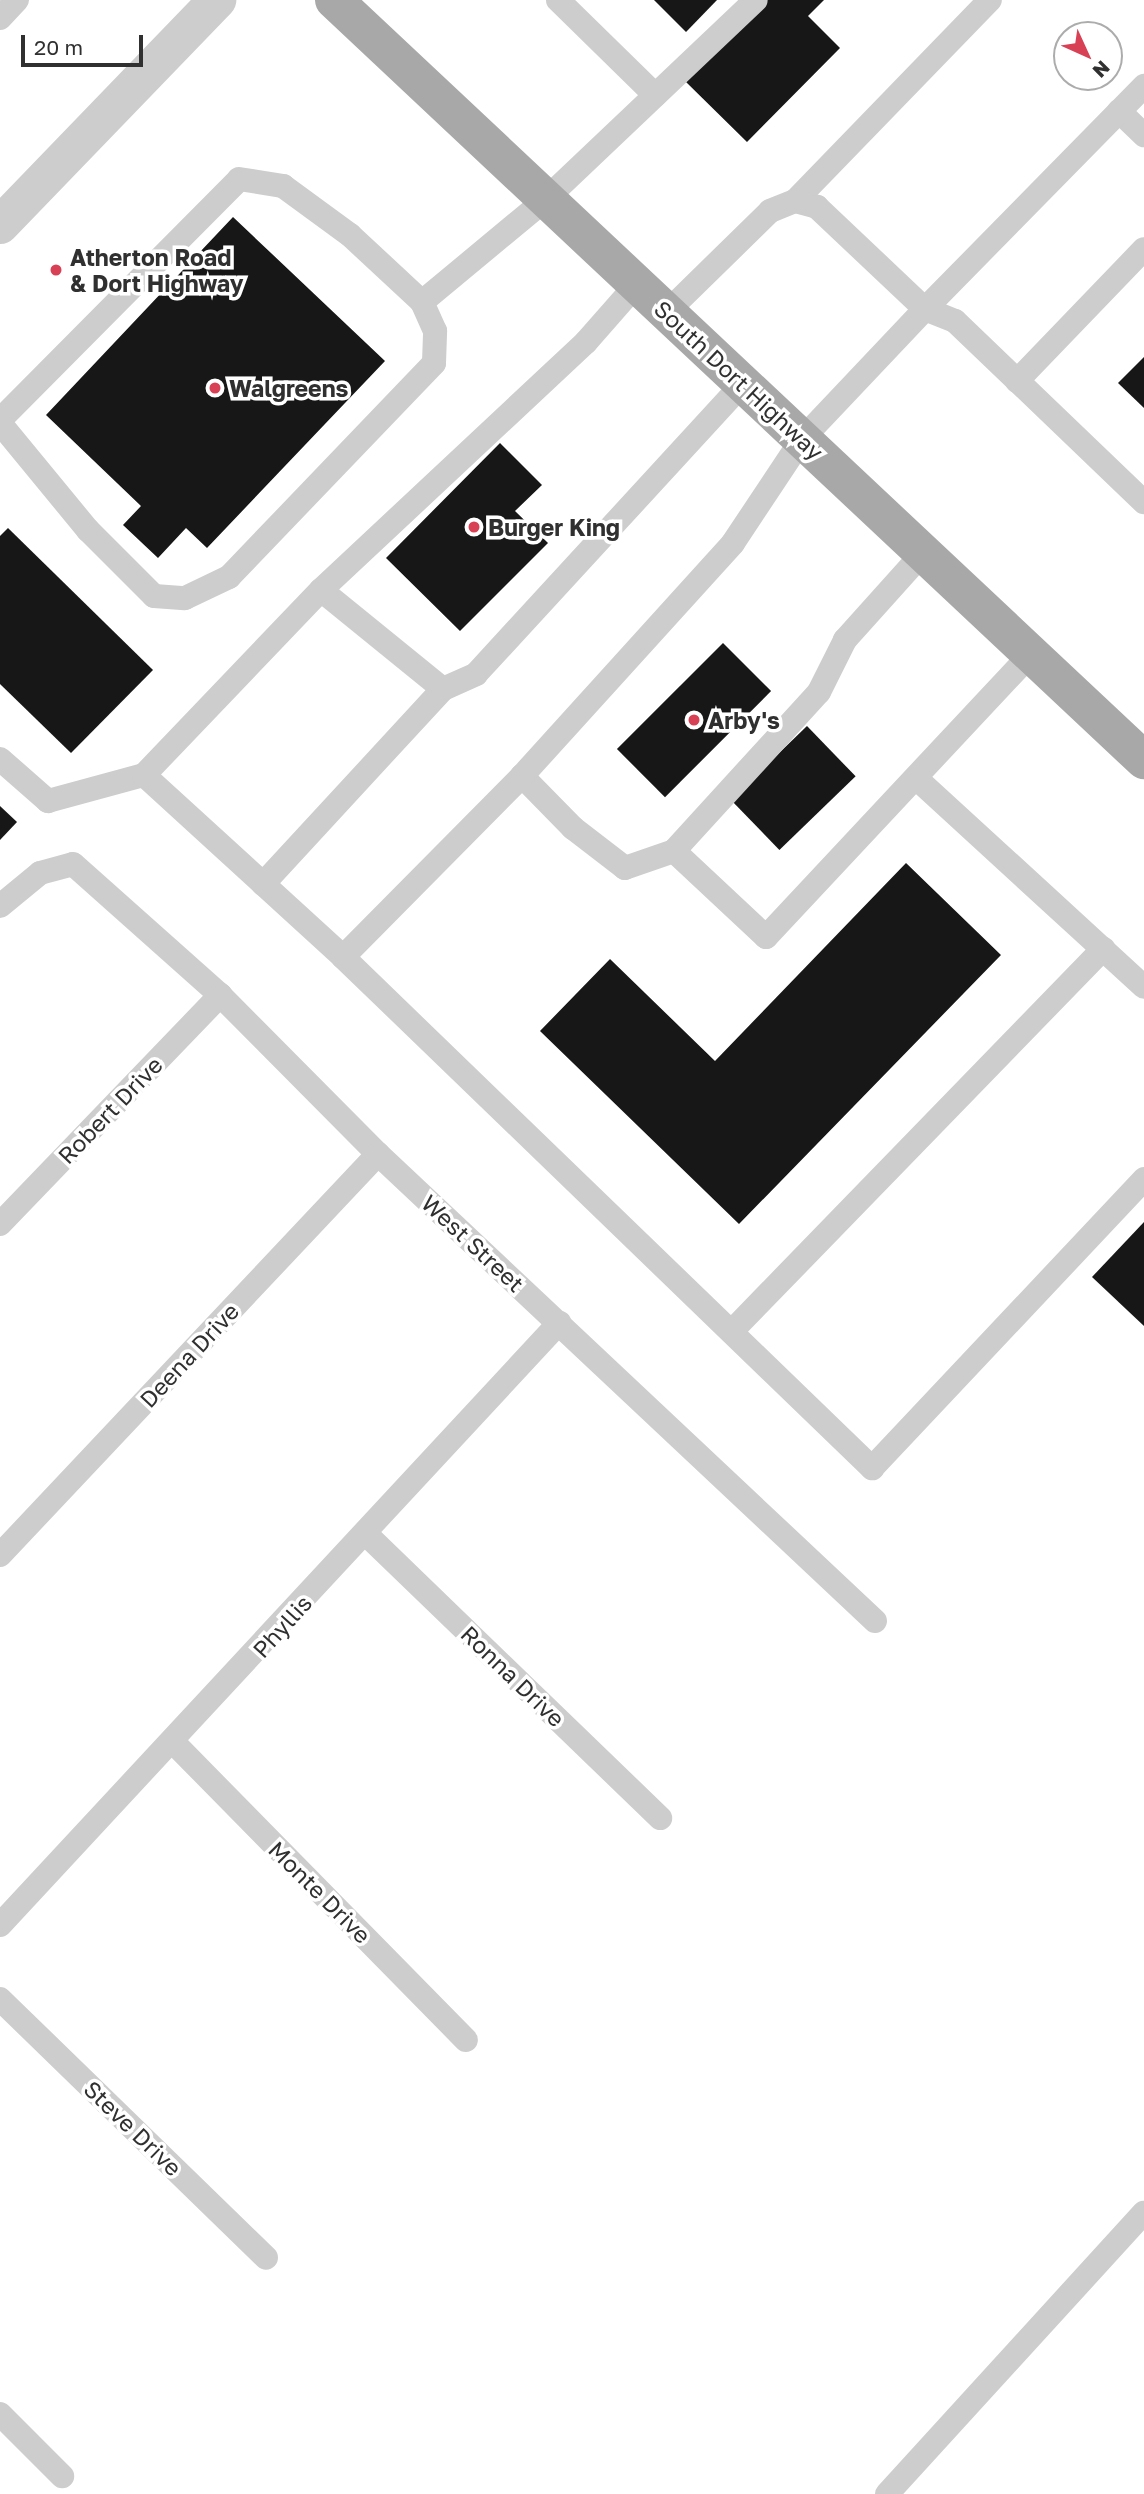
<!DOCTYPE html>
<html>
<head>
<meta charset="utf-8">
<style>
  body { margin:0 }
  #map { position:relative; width:1144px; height:2494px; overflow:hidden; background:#fff; font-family:"Golos Text",sans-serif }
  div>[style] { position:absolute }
  .building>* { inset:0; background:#171717; transform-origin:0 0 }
  .service>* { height:24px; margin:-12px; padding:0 12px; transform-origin:12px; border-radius:12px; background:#cdcdcd }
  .tertiary>* { height:38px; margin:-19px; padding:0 19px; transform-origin:19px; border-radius:19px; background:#cdcdcd }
  .primary>* { height:38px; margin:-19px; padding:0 19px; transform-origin:19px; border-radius:19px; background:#a8a8a8 }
  .dots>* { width:19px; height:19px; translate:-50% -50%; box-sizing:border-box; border:4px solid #fff; border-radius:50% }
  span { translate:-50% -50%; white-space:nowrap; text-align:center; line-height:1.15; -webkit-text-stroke:7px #fff; paint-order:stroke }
  .poi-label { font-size:23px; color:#303030; font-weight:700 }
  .left { translate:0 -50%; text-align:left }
  .street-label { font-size:23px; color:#303030 }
  .north { position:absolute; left:1053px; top:21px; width:70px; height:70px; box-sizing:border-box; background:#fff; border:2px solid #acacac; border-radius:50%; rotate:135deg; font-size:19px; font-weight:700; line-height:28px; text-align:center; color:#303030 }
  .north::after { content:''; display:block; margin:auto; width:24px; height:32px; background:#d84155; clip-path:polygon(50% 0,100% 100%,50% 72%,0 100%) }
  .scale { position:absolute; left:21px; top:35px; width:122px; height:32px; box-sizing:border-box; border:4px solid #303030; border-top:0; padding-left:9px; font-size:21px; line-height:24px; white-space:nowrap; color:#303030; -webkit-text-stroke:5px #fff; paint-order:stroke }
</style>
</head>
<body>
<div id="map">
  <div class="building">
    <div style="clip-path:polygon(654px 0,717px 0,686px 32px)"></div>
    <div style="clip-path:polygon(767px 0,824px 0,808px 16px,840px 48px,747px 142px,686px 82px)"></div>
    <div style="clip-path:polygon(233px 217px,385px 361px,207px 548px,186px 528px,158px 558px,123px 525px,141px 506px,46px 415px)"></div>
    <div style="clip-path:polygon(1144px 357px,1144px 408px,1118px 383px)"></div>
    <div style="clip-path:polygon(500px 443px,542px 485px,515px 511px,548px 543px,460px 631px,386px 558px)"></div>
    <div style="clip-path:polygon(8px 528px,153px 670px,71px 753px,0 684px,0 536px)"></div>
    <div style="left:723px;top:643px;width:68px;height:150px;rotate:45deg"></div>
    <div style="left:807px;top:726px;width:70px;height:106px;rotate:46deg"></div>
    <div style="clip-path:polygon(0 806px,17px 822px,0 840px)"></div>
    <div style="clip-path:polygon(906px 863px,1001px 955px,739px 1224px,540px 1031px,610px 959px,715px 1061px)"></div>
    <div style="clip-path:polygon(1144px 1222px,1144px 1326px,1092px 1277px)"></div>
  </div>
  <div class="service">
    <div style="left:558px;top:0;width:136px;rotate:44.4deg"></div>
    <div style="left:0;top:18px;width:25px;rotate:-47deg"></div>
    <div style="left:1119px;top:111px;width:35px;rotate:44deg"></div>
    <div style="left:795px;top:201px;width:280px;rotate:-45.9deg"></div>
    <div style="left:667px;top:312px;width:144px;rotate:-44.4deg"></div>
    <div style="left:770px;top:211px;width:27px;rotate:-22deg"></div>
    <div style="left:795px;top:201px;width:23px;rotate:15deg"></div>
    <div style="left:817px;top:207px;width:149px;rotate:43.4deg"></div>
    <div style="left:925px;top:309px;width:313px;rotate:-45.5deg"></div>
    <div style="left:1017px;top:381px;width:183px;rotate:-46.1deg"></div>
    <div style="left:0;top:420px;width:339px;rotate:-45.2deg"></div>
    <div style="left:239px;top:179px;width:45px;rotate:9deg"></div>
    <div style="left:283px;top:186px;width:83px;rotate:36.2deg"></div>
    <div style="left:350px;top:235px;width:98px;rotate:42.9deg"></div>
    <div style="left:422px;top:302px;width:161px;rotate:-39.7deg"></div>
    <div style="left:546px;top:199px;width:289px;rotate:-43.5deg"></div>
    <div style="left:0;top:423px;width:139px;rotate:50.6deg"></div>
    <div style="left:88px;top:530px;width:93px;rotate:45deg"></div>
    <div style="left:154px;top:596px;width:31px;rotate:4deg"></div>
    <div style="left:185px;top:598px;width:49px;rotate:-25.5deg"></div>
    <div style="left:229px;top:577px;width:296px;rotate:-46.2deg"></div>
    <div style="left:434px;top:363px;width:32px;rotate:-88deg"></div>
    <div style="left:435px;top:331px;width:32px;rotate:-114deg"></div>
    <div style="left:923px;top:553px;width:117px;rotate:131.9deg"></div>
    <div style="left:845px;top:640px;width:58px;rotate:116.6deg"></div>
    <div style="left:819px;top:692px;width:215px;rotate:132.4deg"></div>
    <div style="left:674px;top:851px;width:52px;rotate:160.9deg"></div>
    <div style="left:625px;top:868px;width:66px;rotate:-142.4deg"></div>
    <div style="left:573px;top:828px;width:73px;rotate:-134.4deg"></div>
    <div style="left:522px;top:776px;width:314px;rotate:-47.8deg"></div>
    <div style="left:733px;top:543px;width:125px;rotate:-56.4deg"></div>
    <div style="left:802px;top:439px;width:179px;rotate:-46.6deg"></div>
    <div style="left:925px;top:309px;width:32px;rotate:22deg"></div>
    <div style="left:955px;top:321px;width:262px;rotate:43.8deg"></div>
    <div style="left:321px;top:590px;width:157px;rotate:39.1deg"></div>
    <div style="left:0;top:759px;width:64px;rotate:41.2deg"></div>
    <div style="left:48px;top:801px;width:99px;rotate:-15.2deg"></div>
    <div style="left:144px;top:775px;width:270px;rotate:42.4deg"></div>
    <div style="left:343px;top:957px;width:736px;rotate:44.01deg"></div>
    <div style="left:872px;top:1468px;width:397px;rotate:-46.7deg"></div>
    <div style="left:144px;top:775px;width:256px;rotate:-46.3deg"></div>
    <div style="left:321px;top:590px;width:363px;rotate:-43.1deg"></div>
    <div style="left:586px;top:342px;width:77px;rotate:-48.7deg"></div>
    <div style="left:916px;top:778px;width:309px;rotate:42.5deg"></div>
    <div style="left:674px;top:851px;width:126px;rotate:43.1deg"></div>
    <div style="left:766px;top:937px;width:388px;rotate:-46.9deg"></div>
    <div style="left:263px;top:884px;width:265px;rotate:-47.3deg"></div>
    <div style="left:443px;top:689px;width:36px;rotate:-24deg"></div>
    <div style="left:476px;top:674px;width:394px;rotate:-47.4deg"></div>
    <div style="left:0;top:906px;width:52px;rotate:-39.5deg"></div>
    <div style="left:40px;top:873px;width:34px;rotate:-15deg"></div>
    <div style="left:73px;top:864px;width:197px;rotate:41.7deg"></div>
    <div style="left:220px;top:995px;width:224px;rotate:45.2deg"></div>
    <div style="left:378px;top:1154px;width:682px;rotate:43.22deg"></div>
    <div style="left:343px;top:957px;width:255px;rotate:-45.3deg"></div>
    <div style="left:0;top:1224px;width:318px;rotate:-46.1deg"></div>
    <div style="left:732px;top:1331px;width:533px;rotate:-45.84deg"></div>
    <div style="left:366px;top:1534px;width:409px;rotate:44deg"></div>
    <div style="left:0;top:1555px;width:551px;rotate:-46.69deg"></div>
    <div style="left:175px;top:1744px;width:415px;rotate:45.5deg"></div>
    <div style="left:0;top:1925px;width:822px;rotate:-47.12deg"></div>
    <div style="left:0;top:1999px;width:371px;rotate:44.2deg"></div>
    <div style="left:0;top:2414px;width:88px;rotate:45deg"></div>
    <div style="left:887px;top:2494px;width:381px;rotate:-47.6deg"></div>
  </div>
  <div class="tertiary">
    <div style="left:0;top:225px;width:313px;rotate:-46deg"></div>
  </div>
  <div class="primary">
    <div style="left:334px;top:0;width:1111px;rotate:43.18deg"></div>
  </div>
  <div class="dots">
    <div style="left:56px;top:270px;background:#d84155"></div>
    <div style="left:215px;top:388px;background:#d84155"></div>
    <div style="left:474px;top:527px;background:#d84155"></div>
    <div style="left:694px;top:720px;background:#d84155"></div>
  </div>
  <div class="poi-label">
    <span class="left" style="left:70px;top:270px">Atherton Road<br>&amp; Dort Highway</span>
    <span class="left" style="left:229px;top:388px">Walgreens</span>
    <span class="left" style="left:488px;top:527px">Burger King</span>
    <span class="left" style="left:708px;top:720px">Arby's</span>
  </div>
  <div class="street-label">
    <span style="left:739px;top:380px;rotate:43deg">South Dort Highway</span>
    <span style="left:110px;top:1110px;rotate:-46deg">Robert Drive</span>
    <span style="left:473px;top:1243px;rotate:43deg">West Street</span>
    <span style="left:189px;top:1355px;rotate:-47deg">Deena Drive</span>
    <span style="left:282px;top:1626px;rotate:-48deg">Phyllis</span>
    <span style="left:513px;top:1676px;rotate:44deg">Ronna Drive</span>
    <span style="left:320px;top:1892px;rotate:45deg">Monte Drive</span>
    <span style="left:133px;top:2128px;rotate:44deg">Steve Drive</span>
  </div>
  <div class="north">N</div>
  <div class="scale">20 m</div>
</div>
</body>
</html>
